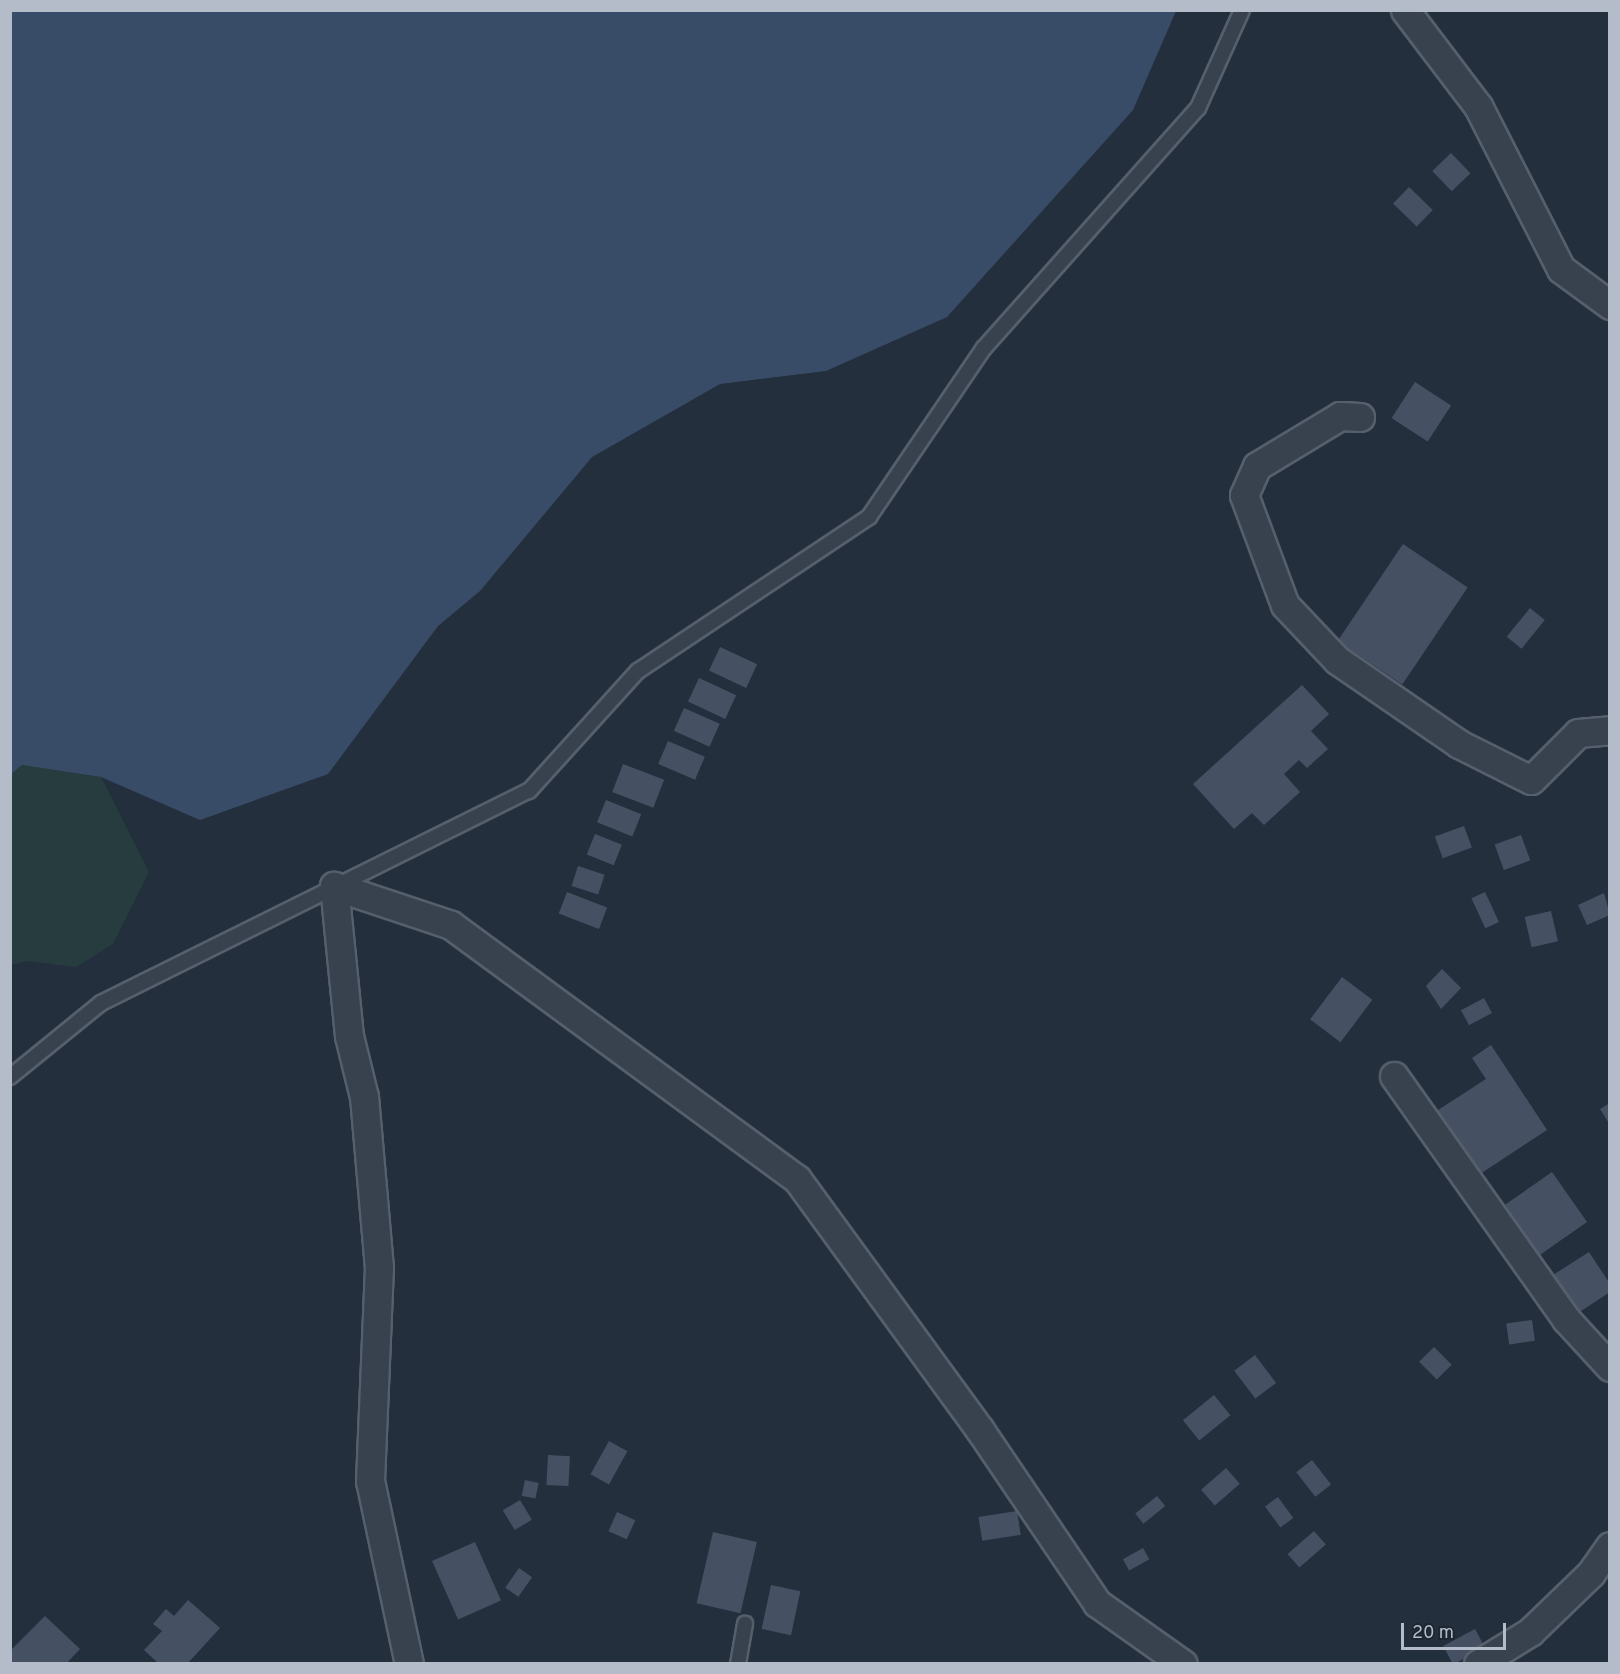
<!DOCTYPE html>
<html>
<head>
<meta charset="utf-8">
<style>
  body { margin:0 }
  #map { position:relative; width:1620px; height:1674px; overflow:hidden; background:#242f3e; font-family:Overpass,sans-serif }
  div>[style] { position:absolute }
  .green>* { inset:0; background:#263c3f }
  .water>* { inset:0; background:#394c67 }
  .building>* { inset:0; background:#455162; transform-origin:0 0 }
  .roads { filter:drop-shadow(2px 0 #565f6c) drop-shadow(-2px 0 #565f6c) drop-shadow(0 2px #565f6c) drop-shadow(0 -2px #565f6c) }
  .lane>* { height:14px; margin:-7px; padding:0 7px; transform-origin:7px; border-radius:7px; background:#38414e }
  .street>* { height:27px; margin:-13.5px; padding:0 13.5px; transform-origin:13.5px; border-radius:13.5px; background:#38414e }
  span { translate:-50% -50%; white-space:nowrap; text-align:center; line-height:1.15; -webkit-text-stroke:4.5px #1d2633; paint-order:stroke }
  .frame { position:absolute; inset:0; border:12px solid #b4bcc9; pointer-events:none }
  .scale { position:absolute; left:1401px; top:1623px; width:105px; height:27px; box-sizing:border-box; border:3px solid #b4bcc9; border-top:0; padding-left:8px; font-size:18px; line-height:21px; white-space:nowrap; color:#b4bcc9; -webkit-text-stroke:4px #1d2633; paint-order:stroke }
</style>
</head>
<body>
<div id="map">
  <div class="green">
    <div style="clip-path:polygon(22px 765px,101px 777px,149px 872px,113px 944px,76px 967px,27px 961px,11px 965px,10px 774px)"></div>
  </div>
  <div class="water">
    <div style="clip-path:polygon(11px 10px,1176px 10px,1176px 11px,1133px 110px,947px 317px,826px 371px,720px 384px,592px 457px,480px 591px,438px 626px,328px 774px,200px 820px,101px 777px,22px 765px,11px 774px)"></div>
  </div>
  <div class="building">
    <div style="left:1451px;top:153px;width:28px;height:26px;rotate:46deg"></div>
    <div style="left:1409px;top:187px;width:33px;height:23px;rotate:44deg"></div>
    <div style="left:1415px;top:382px;width:43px;height:43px;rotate:33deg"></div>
    <div style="left:1403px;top:544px;width:78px;height:117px;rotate:34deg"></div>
    <div style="left:1530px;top:608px;width:19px;height:37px;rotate:39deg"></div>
    <div style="left:720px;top:647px;width:41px;height:26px;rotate:25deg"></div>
    <div style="left:699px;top:678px;width:41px;height:26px;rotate:25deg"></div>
    <div style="clip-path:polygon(1302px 685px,1329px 714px,1311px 731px,1328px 749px,1307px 768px,1299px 760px,1284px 774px,1300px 792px,1264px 825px,1252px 813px,1234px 829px,1193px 784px)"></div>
    <div style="left:684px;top:708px;width:39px;height:25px;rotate:24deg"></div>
    <div style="left:668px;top:741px;width:40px;height:25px;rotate:23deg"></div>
    <div style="left:623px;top:764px;width:44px;height:30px;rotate:21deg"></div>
    <div style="left:606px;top:800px;width:38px;height:24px;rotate:22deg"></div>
    <div style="left:1464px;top:826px;width:23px;height:31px;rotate:70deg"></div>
    <div style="left:595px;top:834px;width:29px;height:22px;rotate:22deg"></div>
    <div style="left:1521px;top:835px;width:27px;height:28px;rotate:70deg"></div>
    <div style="left:578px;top:866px;width:28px;height:21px;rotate:18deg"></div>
    <div style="left:567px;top:892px;width:43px;height:23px;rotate:21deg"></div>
    <div style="left:1485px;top:892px;width:33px;height:15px;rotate:65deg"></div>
    <div style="clip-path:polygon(1604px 893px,1610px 915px,1587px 925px,1578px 905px)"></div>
    <div style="left:1551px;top:911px;width:31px;height:27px;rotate:77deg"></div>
    <div style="clip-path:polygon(1442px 969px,1461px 988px,1441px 1009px,1426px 986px)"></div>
    <div style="left:1342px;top:977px;width:38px;height:53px;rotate:37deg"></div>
    <div style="left:1484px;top:998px;width:17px;height:26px;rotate:62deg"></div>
    <div style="clip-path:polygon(1491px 1045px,1547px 1130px,1477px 1176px,1435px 1112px,1486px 1079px,1472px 1058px)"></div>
    <div style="clip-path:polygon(1610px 1103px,1610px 1125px,1600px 1109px)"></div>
    <div style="left:1552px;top:1172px;width:61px;height:59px;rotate:55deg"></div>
    <div style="clip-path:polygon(1589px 1252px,1610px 1284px,1610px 1292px,1578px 1313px,1553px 1275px)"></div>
    <div style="left:1532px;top:1320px;width:21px;height:26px;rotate:82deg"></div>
    <div style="left:1434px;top:1347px;width:25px;height:21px;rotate:45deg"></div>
    <div style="left:1255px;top:1355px;width:35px;height:26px;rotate:53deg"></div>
    <div style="left:1214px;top:1395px;width:26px;height:40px;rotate:51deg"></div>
    <div style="left:609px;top:1441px;width:21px;height:38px;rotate:29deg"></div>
    <div style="left:548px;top:1455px;width:22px;height:30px;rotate:3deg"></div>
    <div style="left:1312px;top:1460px;width:31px;height:20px;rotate:52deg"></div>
    <div style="left:1226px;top:1468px;width:21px;height:33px;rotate:49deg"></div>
    <div style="left:525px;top:1480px;width:14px;height:16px;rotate:12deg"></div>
    <div style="left:1157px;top:1496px;width:13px;height:28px;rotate:51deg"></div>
    <div style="left:1278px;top:1497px;width:26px;height:16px;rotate:54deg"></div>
    <div style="left:520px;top:1500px;width:23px;height:20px;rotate:59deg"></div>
    <div style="left:1017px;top:1511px;width:24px;height:39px;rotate:81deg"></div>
    <div style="left:617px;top:1512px;width:20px;height:21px;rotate:24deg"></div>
    <div style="left:1314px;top:1531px;width:18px;height:35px;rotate:49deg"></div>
    <div style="left:713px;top:1532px;width:45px;height:73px;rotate:13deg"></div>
    <div style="left:475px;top:1542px;width:64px;height:47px;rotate:66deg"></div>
    <div style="left:1143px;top:1548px;width:13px;height:23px;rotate:61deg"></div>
    <div style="left:519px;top:1568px;width:16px;height:24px;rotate:35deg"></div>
    <div style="left:771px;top:1585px;width:30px;height:45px;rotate:12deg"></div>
    <div style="clip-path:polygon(188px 1600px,220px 1628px,187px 1664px,159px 1664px,144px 1650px,162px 1631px,153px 1624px,166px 1609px,174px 1616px)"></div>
    <div style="clip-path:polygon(45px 1616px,80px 1649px,66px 1664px,10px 1664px,10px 1651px)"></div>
    <div style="left:1475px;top:1629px;width:21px;height:36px;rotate:62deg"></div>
  </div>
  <div class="roads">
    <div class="lane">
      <div style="left:10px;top:1077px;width:117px;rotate:-39.1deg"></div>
      <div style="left:101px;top:1003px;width:478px;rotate:-26.4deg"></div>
      <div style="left:529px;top:791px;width:162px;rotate:-47.8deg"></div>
      <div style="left:638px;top:671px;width:278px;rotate:-33.7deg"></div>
      <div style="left:869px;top:517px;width:204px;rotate:-55.8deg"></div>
      <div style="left:984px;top:348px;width:322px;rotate:-48.3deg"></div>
      <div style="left:1198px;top:108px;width:107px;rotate:-65.8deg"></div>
      <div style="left:738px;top:1664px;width:41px;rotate:-80.1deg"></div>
    </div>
    <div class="street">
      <div style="left:1405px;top:10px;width:121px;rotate:52.8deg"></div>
      <div style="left:1478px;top:106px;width:183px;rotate:63deg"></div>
      <div style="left:1561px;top:269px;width:61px;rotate:36.3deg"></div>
      <div style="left:1360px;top:417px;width:20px;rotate:-177deg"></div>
      <div style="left:1340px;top:416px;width:97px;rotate:148.9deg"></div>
      <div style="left:1257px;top:466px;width:32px;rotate:114deg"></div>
      <div style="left:1244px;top:495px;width:117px;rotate:69.6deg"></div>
      <div style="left:1285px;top:605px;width:76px;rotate:46.6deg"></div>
      <div style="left:1337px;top:660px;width:148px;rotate:34.5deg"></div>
      <div style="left:1459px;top:744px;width:80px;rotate:26.6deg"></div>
      <div style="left:1531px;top:780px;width:66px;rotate:-45deg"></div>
      <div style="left:1578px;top:733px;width:32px;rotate:-5deg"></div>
      <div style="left:1394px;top:1076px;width:298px;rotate:54.7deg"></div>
      <div style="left:1566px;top:1319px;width:65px;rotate:47.5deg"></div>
      <div style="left:409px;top:1664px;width:187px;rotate:-102deg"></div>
      <div style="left:370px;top:1481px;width:213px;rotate:-87.6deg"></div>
      <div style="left:379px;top:1268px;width:172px;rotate:-95deg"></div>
      <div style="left:364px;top:1097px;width:63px;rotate:-103.8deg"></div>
      <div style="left:349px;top:1036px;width:151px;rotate:-95.7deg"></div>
      <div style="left:334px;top:886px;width:123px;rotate:18.4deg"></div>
      <div style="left:451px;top:925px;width:429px;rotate:36.3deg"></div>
      <div style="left:797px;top:1179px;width:311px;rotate:53.9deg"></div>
      <div style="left:980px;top:1430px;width:209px;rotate:55.9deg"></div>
      <div style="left:1097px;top:1603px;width:105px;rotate:35.3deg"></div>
      <div style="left:1478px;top:1664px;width:61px;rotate:-31.6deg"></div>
      <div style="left:1530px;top:1632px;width:85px;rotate:-44deg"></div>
      <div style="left:1591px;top:1573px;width:33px;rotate:-55deg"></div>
    </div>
  </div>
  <div class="frame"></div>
  <div class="scale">20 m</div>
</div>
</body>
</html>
